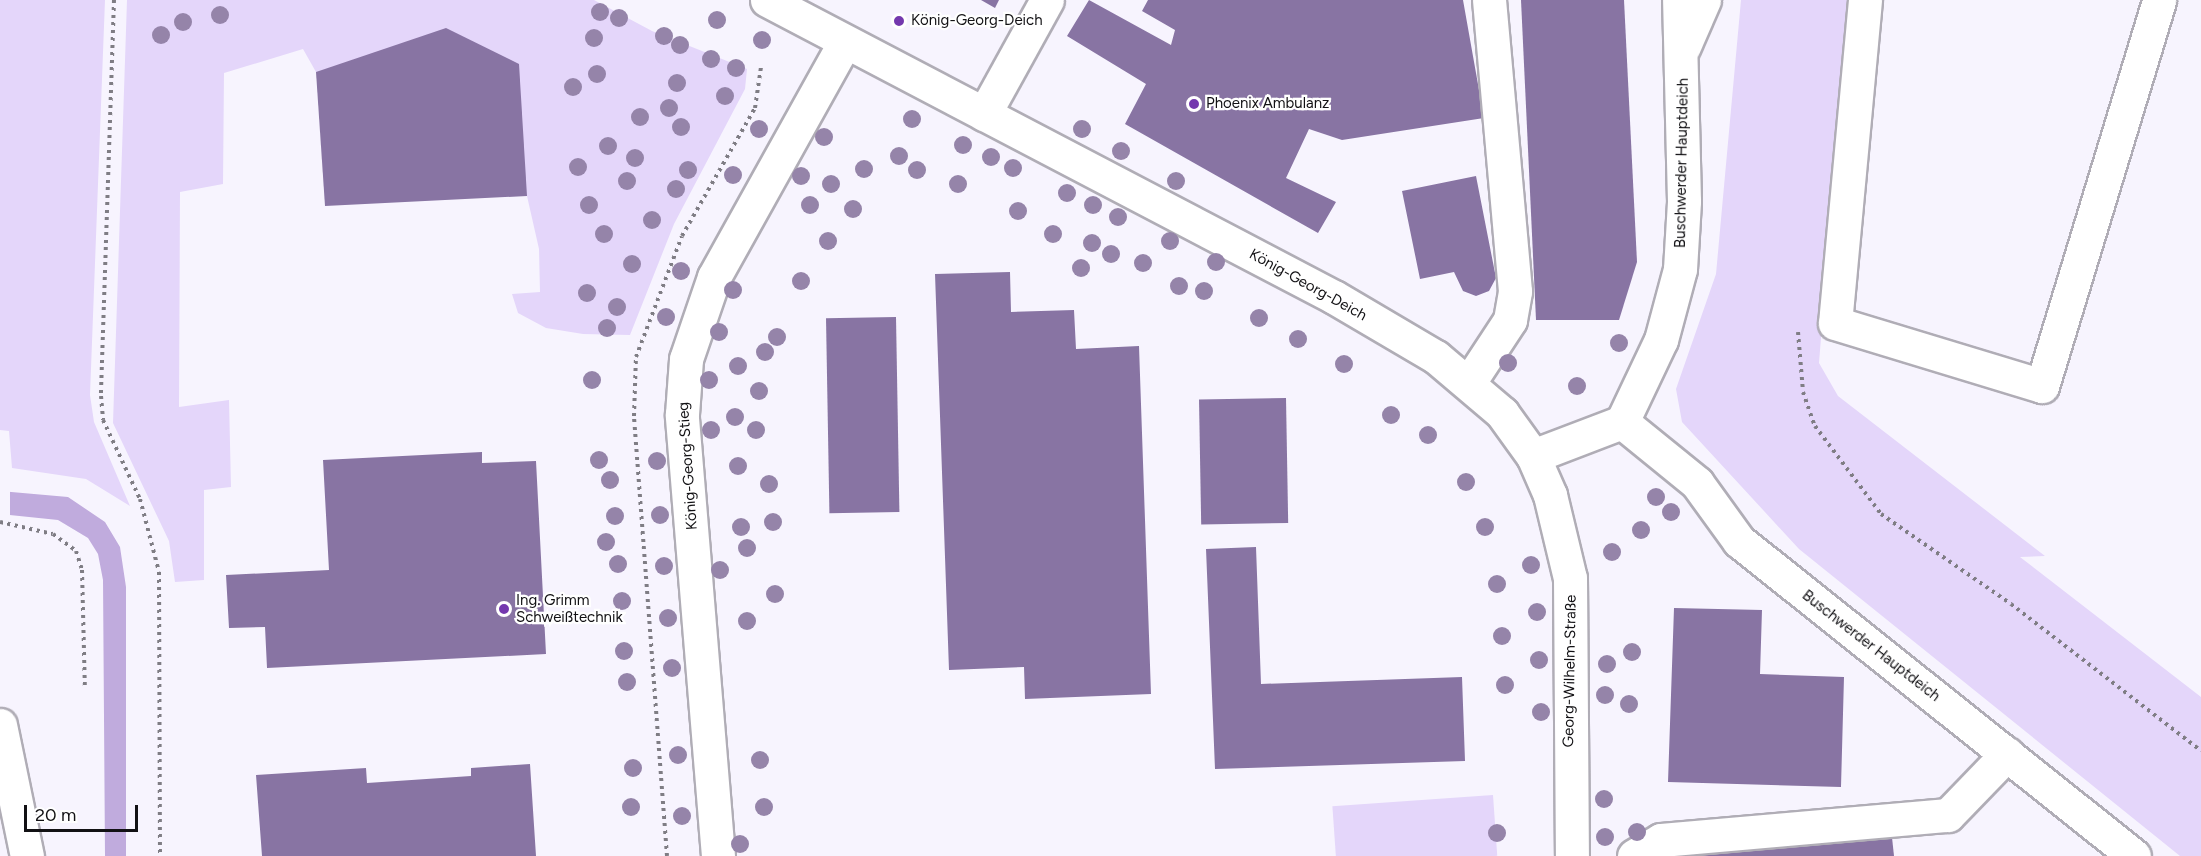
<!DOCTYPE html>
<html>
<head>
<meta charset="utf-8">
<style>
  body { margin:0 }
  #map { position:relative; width:2201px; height:856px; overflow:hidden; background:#f7f4fe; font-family:Figtree,sans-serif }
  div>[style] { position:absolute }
  .green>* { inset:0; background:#e4d6fa; transform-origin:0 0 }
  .water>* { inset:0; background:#c0abdd }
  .pier>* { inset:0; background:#f7f4fe; transform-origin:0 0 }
  .building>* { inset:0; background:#8874a3; transform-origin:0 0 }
  .path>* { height:4px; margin-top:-2px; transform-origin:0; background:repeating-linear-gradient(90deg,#7f7d84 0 3px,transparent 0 7.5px) }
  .roads { filter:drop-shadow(2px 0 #b0adb6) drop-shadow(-2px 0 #b0adb6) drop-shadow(0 2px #b0adb6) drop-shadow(0 -2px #b0adb6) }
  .minor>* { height:33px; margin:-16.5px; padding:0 16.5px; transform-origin:16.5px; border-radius:16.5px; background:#fff }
  .major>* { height:33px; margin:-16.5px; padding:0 16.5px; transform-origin:16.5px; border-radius:16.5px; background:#fff }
  .highway>* { height:33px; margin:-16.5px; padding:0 16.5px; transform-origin:16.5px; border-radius:16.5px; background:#fff }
  .trees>* { width:18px; height:18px; margin:-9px; border-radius:50%; background:#9584a9 }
  .dots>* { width:16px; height:16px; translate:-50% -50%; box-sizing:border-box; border:3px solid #fff; border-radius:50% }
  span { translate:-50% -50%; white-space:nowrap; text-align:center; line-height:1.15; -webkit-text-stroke:4.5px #fff; paint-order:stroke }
  .poi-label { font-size:15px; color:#121114 }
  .left { translate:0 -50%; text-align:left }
  .street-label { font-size:15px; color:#121114 }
  .scale { position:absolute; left:24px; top:805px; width:114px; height:27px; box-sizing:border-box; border:3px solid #121114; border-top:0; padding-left:8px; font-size:18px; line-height:21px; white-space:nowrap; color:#121114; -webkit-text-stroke:4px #fff; paint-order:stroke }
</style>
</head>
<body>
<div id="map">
  <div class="green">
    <div style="clip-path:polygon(0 0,105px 0,90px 395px,94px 422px,130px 506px,86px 479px,12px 468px,9px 431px,0 430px)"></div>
    <div style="clip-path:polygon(127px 0,594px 0,652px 31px,747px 69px,745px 89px,674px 224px,630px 335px,583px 334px,546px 328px,518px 313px,512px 294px,540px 292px,539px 249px,527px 196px,316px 72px,303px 49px,224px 73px,223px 184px,180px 192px,179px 407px,229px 400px,231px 487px,204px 490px,204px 580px,175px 582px,169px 541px,113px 423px)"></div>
    <div style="clip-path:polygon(1741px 0,1848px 0,1819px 363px,1838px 396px,2045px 556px,2020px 557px,2201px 697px,2201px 856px,2180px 856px,1799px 549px,1682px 422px,1676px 389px,1716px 274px)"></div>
    <div style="left:1493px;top:795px;width:61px;height:161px;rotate:86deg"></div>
  </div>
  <div class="water">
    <div style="clip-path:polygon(0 491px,68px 497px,105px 522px,120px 547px,126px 587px,126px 856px,105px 856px,103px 580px,98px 554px,88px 538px,58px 520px,0 514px)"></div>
  </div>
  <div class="pier">
    <div style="left:0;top:488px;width:10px;height:29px"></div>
  </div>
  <div class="building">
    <div style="clip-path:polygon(981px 0,999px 0,995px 8px)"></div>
    <div style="clip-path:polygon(1089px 0,1171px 45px,1175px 30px,1142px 11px,1148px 0,1463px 0,1484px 118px,1342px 140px,1309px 129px,1286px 178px,1336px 202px,1318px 233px,1125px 124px,1146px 84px,1067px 36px)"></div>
    <div style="clip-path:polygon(1521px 0,1624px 0,1637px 262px,1619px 320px,1536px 320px)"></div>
    <div style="clip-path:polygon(446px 28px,519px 64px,527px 196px,325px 206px,316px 72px)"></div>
    <div style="clip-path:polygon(1476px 176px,1496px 278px,1489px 291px,1476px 296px,1463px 291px,1454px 272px,1420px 279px,1402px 191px)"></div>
    <div style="clip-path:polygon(1010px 272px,1011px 312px,1074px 310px,1076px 349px,1139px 346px,1151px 694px,1025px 699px,1024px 667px,949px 670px,935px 274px)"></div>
    <div style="left:896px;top:317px;width:195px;height:70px;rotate:89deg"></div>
    <div style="left:1286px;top:398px;width:125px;height:87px;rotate:89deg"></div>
    <div style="clip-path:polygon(482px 452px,482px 463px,536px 461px,546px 654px,267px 668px,265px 627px,229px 628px,226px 575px,329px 570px,323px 460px)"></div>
    <div style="clip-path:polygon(1256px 547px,1261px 684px,1462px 677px,1465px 761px,1215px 769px,1206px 549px)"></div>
    <div style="clip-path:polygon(1674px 608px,1762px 610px,1760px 674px,1844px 677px,1841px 787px,1668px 782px)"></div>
    <div style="clip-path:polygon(530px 764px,536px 856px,262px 856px,256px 775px,366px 768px,367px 783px,471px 776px,471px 768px)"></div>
    <div style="clip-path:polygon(1891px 828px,1894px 856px,1689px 856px,1688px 848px)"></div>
  </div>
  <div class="path">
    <div style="left:114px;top:0;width:396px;rotate:91.9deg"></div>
    <div style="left:101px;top:396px;width:24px;rotate:85deg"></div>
    <div style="left:103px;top:420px;width:87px;rotate:64.9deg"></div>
    <div style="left:140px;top:499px;width:75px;rotate:75.4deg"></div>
    <div style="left:159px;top:572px;width:284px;rotate:89.8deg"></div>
    <div style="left:1798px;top:332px;width:60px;rotate:85.2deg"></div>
    <div style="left:1803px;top:392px;width:36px;rotate:71deg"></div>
    <div style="left:1815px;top:426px;width:110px;rotate:53.1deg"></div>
    <div style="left:1881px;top:514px;width:158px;rotate:34.7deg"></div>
    <div style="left:2011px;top:604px;width:240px;rotate:37.7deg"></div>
    <div style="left:0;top:522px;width:54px;rotate:12.8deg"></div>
    <div style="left:53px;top:534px;width:29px;rotate:36deg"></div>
    <div style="left:76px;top:551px;width:20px;rotate:72deg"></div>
    <div style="left:82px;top:570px;width:119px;rotate:88.6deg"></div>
    <div style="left:667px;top:856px;width:441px;rotate:-94.3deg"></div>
    <div style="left:634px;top:416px;width:59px;rotate:-88.1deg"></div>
    <div style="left:636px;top:357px;width:129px;rotate:-69.2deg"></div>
    <div style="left:682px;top:236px;width:147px;rotate:-60.3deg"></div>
    <div style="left:755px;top:108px;width:41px;rotate:-81.7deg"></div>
  </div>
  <div class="roads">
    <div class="minor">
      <div style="left:1865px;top:0;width:324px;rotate:95.3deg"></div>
      <div style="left:1835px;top:323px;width:216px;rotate:16.9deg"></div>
      <div style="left:2042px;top:386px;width:403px;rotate:-73.1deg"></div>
      <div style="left:1684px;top:46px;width:50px;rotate:-66.5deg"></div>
      <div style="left:984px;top:114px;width:130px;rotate:-61.1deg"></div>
      <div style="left:1470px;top:381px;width:73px;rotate:-56.7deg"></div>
      <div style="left:1510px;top:320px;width:29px;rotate:-80deg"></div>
      <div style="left:1515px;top:291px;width:292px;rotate:-95.1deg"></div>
      <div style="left:1622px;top:422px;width:97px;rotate:39.1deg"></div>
      <div style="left:1697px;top:483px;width:72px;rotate:54.1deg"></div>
      <div style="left:1739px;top:541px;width:505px;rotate:38.57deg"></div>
      <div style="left:1533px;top:456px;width:95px;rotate:-20.9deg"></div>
      <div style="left:1622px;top:422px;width:91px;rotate:-64.6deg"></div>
      <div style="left:1661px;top:340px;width:73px;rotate:-75deg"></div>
      <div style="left:1680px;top:269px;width:68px;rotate:-86.6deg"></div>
      <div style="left:1684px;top:201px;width:201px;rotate:-91.4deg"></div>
      <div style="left:718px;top:856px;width:443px;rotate:-94.7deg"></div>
      <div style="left:682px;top:414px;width:55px;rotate:-85.8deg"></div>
      <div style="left:686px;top:359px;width:87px;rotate:-71.1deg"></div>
      <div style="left:714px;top:277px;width:269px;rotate:-60.9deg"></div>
      <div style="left:1634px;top:856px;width:31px;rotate:-31deg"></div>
      <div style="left:1661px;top:840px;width:288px;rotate:-5deg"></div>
      <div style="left:1948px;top:815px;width:85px;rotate:-46deg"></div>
    </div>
    <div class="major">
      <div style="left:767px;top:0;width:640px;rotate:27.65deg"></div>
      <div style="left:1334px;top:297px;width:118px;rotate:30.5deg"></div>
      <div style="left:1436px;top:357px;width:87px;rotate:40.3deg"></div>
      <div style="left:1502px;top:413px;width:53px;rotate:54.2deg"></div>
      <div style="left:1533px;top:456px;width:43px;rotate:66.4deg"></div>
      <div style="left:1550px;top:495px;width:85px;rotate:76.5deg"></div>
      <div style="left:1570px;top:578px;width:278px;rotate:89.6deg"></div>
    </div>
    <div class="highway">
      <div style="left:0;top:725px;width:134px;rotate:78.4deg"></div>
    </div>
  </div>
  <div class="trees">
    <div style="left:600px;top:12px"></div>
    <div style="left:220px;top:15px"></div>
    <div style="left:619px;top:18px"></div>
    <div style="left:717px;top:20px"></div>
    <div style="left:183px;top:22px"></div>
    <div style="left:161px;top:35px"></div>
    <div style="left:664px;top:36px"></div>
    <div style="left:594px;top:38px"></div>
    <div style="left:762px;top:40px"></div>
    <div style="left:680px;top:45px"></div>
    <div style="left:711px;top:59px"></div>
    <div style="left:736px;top:68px"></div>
    <div style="left:597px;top:74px"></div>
    <div style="left:677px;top:83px"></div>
    <div style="left:573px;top:87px"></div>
    <div style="left:725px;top:96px"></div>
    <div style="left:669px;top:108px"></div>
    <div style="left:640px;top:117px"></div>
    <div style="left:912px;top:119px"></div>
    <div style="left:681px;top:127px"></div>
    <div style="left:759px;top:129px"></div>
    <div style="left:1082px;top:129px"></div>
    <div style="left:824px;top:137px"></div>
    <div style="left:963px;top:145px"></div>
    <div style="left:608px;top:146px"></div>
    <div style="left:1121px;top:151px"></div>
    <div style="left:899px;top:156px"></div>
    <div style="left:991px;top:157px"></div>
    <div style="left:635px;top:158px"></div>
    <div style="left:578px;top:167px"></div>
    <div style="left:1013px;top:168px"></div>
    <div style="left:864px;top:169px"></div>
    <div style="left:688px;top:170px"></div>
    <div style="left:917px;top:170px"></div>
    <div style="left:733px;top:175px"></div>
    <div style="left:801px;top:176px"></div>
    <div style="left:627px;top:181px"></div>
    <div style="left:1176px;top:181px"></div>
    <div style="left:831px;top:184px"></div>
    <div style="left:958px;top:184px"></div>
    <div style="left:676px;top:189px"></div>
    <div style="left:1067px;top:193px"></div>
    <div style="left:589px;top:205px"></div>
    <div style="left:810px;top:205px"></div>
    <div style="left:1093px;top:205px"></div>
    <div style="left:853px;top:209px"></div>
    <div style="left:1018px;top:211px"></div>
    <div style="left:1118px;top:217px"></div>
    <div style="left:652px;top:220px"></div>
    <div style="left:604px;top:234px"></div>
    <div style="left:1053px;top:234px"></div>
    <div style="left:828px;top:241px"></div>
    <div style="left:1170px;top:241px"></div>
    <div style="left:1092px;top:243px"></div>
    <div style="left:1111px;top:254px"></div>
    <div style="left:1216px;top:262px"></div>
    <div style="left:1143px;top:263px"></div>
    <div style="left:632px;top:264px"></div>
    <div style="left:1081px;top:268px"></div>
    <div style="left:681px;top:271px"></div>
    <div style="left:801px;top:281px"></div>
    <div style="left:1179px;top:286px"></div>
    <div style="left:733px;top:290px"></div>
    <div style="left:1204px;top:291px"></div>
    <div style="left:587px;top:293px"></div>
    <div style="left:617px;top:307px"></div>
    <div style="left:666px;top:317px"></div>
    <div style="left:1259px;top:318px"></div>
    <div style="left:607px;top:328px"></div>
    <div style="left:719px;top:332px"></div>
    <div style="left:777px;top:337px"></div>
    <div style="left:1298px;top:339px"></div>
    <div style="left:1619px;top:343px"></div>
    <div style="left:765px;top:352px"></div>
    <div style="left:1508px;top:363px"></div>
    <div style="left:1344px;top:364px"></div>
    <div style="left:738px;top:366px"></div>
    <div style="left:592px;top:380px"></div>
    <div style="left:709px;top:380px"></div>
    <div style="left:1577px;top:386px"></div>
    <div style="left:759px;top:391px"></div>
    <div style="left:1391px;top:415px"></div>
    <div style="left:735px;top:417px"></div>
    <div style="left:711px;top:430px"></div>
    <div style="left:756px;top:430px"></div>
    <div style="left:1428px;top:435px"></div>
    <div style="left:599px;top:460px"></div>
    <div style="left:657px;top:461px"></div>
    <div style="left:738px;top:466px"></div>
    <div style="left:610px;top:480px"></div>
    <div style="left:1466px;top:482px"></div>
    <div style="left:769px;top:484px"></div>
    <div style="left:1656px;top:497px"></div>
    <div style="left:1671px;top:512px"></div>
    <div style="left:660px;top:515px"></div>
    <div style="left:615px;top:516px"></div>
    <div style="left:773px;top:522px"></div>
    <div style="left:741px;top:527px"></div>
    <div style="left:1485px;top:527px"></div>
    <div style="left:1641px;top:530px"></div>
    <div style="left:606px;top:542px"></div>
    <div style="left:747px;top:548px"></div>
    <div style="left:1612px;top:552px"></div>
    <div style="left:618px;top:564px"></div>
    <div style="left:1531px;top:565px"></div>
    <div style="left:664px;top:566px"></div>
    <div style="left:720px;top:570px"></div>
    <div style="left:1497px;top:584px"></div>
    <div style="left:775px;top:594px"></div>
    <div style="left:622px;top:601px"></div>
    <div style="left:1537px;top:612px"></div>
    <div style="left:668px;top:618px"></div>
    <div style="left:747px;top:621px"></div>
    <div style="left:1502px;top:636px"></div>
    <div style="left:624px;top:651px"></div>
    <div style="left:1632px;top:652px"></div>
    <div style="left:1539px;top:660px"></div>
    <div style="left:1607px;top:664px"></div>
    <div style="left:672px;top:668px"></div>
    <div style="left:627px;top:682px"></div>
    <div style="left:1505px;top:685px"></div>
    <div style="left:1605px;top:695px"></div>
    <div style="left:1629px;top:704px"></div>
    <div style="left:1541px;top:712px"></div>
    <div style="left:678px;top:755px"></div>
    <div style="left:760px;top:760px"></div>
    <div style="left:633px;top:768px"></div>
    <div style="left:1604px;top:799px"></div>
    <div style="left:631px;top:807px"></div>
    <div style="left:764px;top:807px"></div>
    <div style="left:682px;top:816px"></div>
    <div style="left:1637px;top:832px"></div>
    <div style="left:1497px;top:833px"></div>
    <div style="left:1605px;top:837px"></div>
    <div style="left:740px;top:844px"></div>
  </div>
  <div class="dots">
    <div style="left:899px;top:21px;background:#7438ae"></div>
    <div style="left:1194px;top:104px;background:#7438ae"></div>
    <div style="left:504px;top:609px;background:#7438ae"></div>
  </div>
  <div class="poi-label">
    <span class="left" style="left:911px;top:21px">König-Georg-Deich</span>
    <span class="left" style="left:1206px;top:104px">Phoenix Ambulanz</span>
    <span class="left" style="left:516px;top:609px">Ing. Grimm<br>Schweißtechnik</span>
  </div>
  <div class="street-label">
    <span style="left:1682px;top:163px;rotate:-89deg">Buschwerder Hauptdeich</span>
    <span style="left:1308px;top:285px;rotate:29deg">König-Georg-Deich</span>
    <span style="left:688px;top:466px;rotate:-94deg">König-Georg-Stieg</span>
    <span style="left:1871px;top:646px;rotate:38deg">Buschwerder Hauptdeich</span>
    <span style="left:1570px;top:671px;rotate:-89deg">Georg-Wilhelm-Straße</span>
  </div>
  <div class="scale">20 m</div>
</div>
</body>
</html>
